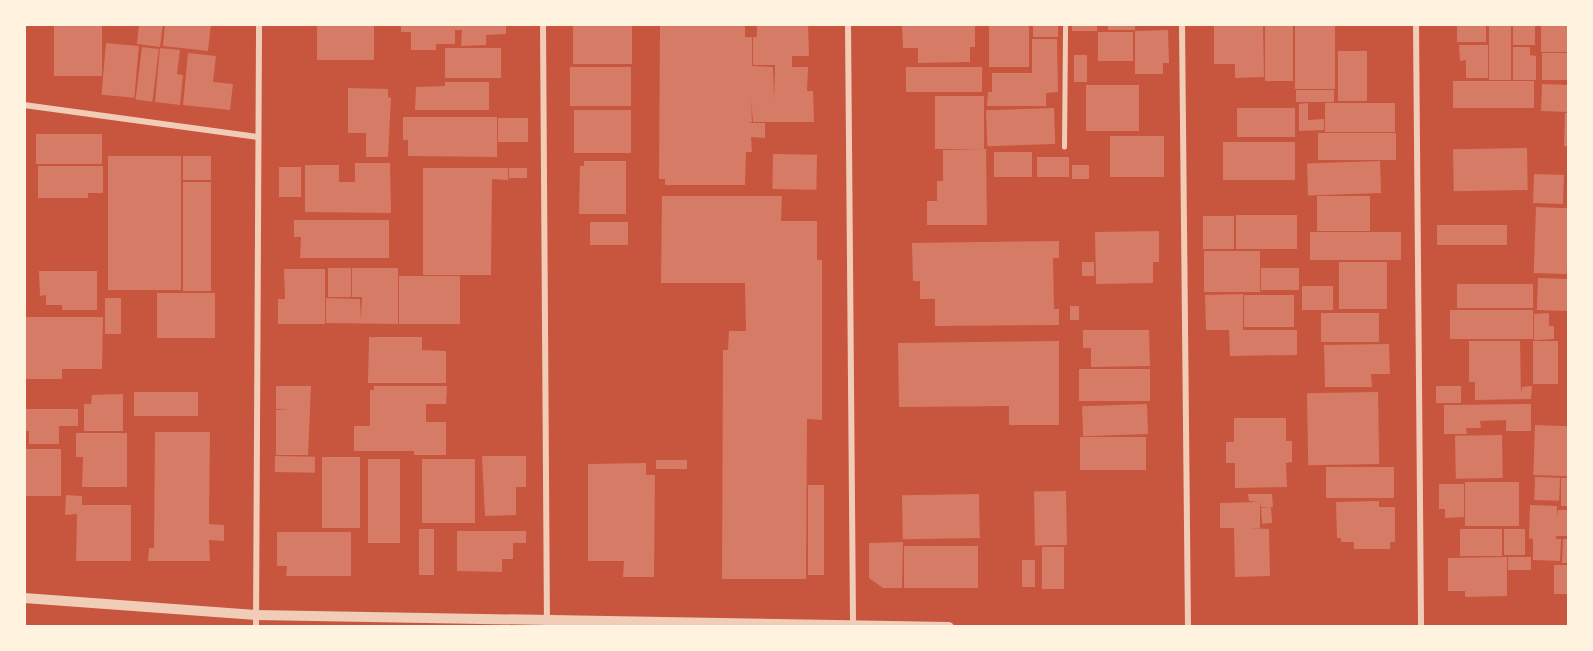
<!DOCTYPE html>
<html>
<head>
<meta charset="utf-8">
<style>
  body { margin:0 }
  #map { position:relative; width:1593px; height:651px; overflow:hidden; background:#c8553d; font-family:Jost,sans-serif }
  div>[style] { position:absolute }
  .building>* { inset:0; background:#d67c66; transform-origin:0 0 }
  .service>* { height:4.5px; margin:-2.25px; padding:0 2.25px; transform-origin:2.25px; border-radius:2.25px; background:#f1ccb7 }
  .minor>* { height:6px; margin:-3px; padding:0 3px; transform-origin:3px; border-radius:3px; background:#f1ccb7 }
  .tertiary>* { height:10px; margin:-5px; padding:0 5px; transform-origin:5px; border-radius:5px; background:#f1ccb7 }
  span { translate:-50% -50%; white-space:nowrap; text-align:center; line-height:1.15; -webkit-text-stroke:6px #fff3e0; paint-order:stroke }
  .frame { position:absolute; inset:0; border:26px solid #fff3e0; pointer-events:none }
</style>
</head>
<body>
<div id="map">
  <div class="building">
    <div style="left:54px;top:24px;width:48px;height:52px"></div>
    <div style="clip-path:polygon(139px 24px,163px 24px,160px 47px,137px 44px)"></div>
    <div style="clip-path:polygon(165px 24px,211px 24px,208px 51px,163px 46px)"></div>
    <div style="left:317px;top:24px;width:57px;height:36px"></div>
    <div style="clip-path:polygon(401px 24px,506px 24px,506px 34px,486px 35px,486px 45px,461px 46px,462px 30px,455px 30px,455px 44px,436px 44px,436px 50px,411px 50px,411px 32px,401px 32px)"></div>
    <div style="left:573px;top:24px;width:59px;height:40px"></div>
    <div style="clip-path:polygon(660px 24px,745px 24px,745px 37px,752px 37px,752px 66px,773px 67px,774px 100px,775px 65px,753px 65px,753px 37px,757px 37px,757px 24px,808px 24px,809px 56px,792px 56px,792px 67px,808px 67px,807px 91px,813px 91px,814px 122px,753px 122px,751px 99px,752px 122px,747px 123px,765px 123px,765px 138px,751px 137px,752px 152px,746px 152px,745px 185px,665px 185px,665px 179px,659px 179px)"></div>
    <div style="clip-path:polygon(902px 24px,975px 24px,975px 47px,970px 47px,970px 62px,918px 63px,918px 48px,903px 48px)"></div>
    <div style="left:989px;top:24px;width:40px;height:43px"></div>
    <div style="left:1033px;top:24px;width:25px;height:13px"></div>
    <div style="left:1072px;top:24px;width:25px;height:7px"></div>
    <div style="left:1108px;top:24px;width:27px;height:6px"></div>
    <div style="clip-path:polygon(1214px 24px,1263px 24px,1264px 77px,1235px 78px,1235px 64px,1214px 64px)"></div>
    <div style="left:1265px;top:24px;width:28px;height:57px"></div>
    <div style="left:1295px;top:24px;width:40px;height:65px"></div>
    <div style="left:1457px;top:24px;width:29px;height:18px"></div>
    <div style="left:1489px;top:24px;width:22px;height:56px"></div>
    <div style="left:1513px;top:24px;width:22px;height:21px"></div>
    <div style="left:1541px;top:24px;width:28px;height:28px"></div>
    <div style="clip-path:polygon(1168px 30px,1169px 63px,1163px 63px,1163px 74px,1135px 74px,1135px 31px)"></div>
    <div style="left:1098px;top:32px;width:35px;height:29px"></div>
    <div style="clip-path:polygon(1032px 39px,1057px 39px,1058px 92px,1046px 93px,1046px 106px,987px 106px,988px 92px,992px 92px,992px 73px,1032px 73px)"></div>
    <div style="left:106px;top:43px;width:33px;height:52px;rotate:5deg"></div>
    <div style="clip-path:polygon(1459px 45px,1488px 45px,1488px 78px,1466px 78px,1466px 60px,1460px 61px)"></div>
    <div style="left:142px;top:47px;width:17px;height:53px;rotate:7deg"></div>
    <div style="clip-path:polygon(1513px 47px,1530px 47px,1530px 55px,1536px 56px,1536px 80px,1513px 80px)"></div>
    <div style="clip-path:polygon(160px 48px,180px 50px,177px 74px,183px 75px,180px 105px,155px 102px)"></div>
    <div style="left:445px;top:48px;width:56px;height:30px"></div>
    <div style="left:1367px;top:51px;width:50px;height:29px;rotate:90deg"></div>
    <div style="clip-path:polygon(188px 53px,216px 56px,213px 82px,233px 84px,230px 110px,183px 105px)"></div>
    <div style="left:1569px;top:53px;width:27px;height:27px;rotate:90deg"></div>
    <div style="left:1074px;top:55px;width:13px;height:27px"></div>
    <div style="left:570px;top:67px;width:61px;height:39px"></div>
    <div style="left:906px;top:67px;width:76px;height:25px"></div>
    <div style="left:1534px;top:81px;width:27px;height:81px;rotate:90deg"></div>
    <div style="clip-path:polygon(445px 82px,489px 82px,489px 110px,415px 110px,416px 87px,445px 86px)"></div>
    <div style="left:1542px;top:84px;width:27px;height:27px;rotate:2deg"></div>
    <div style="left:1139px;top:85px;width:46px;height:53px;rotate:90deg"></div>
    <div style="clip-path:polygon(348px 88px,388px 89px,388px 97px,391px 98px,388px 157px,366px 157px,366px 133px,348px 133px)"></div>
    <div style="left:1334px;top:90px;width:12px;height:38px;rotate:90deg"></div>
    <div style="left:935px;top:96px;width:49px;height:53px"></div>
    <div style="clip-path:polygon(1308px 103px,1308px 120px,1324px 119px,1324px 130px,1299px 131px,1299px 104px)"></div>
    <div style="left:1325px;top:103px;width:70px;height:29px"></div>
    <div style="left:1054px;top:108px;width:36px;height:68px;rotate:88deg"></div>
    <div style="left:1295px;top:108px;width:29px;height:58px;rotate:90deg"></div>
    <div style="left:574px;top:110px;width:57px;height:43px"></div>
    <div style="clip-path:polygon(1565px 113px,1569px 113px,1569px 146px,1564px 146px)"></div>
    <div style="clip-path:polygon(403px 117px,497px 117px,497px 157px,408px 156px,408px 140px,403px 140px)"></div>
    <div style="left:498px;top:118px;width:30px;height:24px"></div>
    <div style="left:1318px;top:133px;width:78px;height:27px"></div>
    <div style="left:36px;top:134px;width:66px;height:30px"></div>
    <div style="left:1110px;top:136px;width:54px;height:41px"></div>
    <div style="left:1295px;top:142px;width:38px;height:72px;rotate:90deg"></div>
    <div style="left:1527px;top:148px;width:42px;height:74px;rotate:89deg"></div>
    <div style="clip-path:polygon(986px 149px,987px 225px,927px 225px,927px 201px,937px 201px,937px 181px,943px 181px,943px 150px)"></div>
    <div style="left:994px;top:152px;width:38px;height:25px"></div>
    <div style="left:773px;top:154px;width:44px;height:35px;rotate:1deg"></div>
    <div style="left:108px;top:156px;width:73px;height:134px"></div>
    <div style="left:183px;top:156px;width:28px;height:24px"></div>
    <div style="left:1069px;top:157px;width:20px;height:32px;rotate:90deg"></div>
    <div style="clip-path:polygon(584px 161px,626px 161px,626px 214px,579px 214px,580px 166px,584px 166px)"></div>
    <div style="left:1380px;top:161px;width:32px;height:73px;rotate:88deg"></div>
    <div style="clip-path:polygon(355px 163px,390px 163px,391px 213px,305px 212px,305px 165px,339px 165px,339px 182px,355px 182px)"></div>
    <div style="left:1072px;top:165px;width:17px;height:14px"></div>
    <div style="clip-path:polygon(38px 166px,103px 166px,103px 193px,88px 193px,88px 198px,38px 198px)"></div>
    <div style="left:279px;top:167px;width:22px;height:30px"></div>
    <div style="clip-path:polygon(423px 168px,508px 168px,508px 180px,492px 179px,491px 275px,423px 275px)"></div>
    <div style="left:509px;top:168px;width:18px;height:10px"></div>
    <div style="left:1534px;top:174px;width:30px;height:29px;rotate:2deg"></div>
    <div style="left:183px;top:182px;width:28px;height:109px"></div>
    <div style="clip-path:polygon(662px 196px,782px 196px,781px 221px,817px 221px,817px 260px,822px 260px,822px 420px,807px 419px,806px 579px,722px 579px,723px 350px,728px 350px,729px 331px,746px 331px,745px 283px,661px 283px)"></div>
    <div style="left:1317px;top:196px;width:53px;height:35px"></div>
    <div style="left:1536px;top:207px;width:33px;height:66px;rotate:2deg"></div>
    <div style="left:1297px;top:215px;width:34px;height:61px;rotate:90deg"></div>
    <div style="left:1203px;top:216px;width:31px;height:33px"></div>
    <div style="clip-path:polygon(294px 220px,389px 220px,389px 258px,300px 258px,301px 237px,294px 237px)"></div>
    <div style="left:590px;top:222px;width:38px;height:23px"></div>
    <div style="left:1507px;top:225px;width:20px;height:70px;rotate:90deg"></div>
    <div style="clip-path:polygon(1159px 231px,1159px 262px,1153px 262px,1153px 283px,1096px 284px,1095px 232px)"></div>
    <div style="left:1401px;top:232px;width:28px;height:91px;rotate:90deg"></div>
    <div style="clip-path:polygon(1059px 241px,1059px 258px,1053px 258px,1054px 309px,1059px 309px,1059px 325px,935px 326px,935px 299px,920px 299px,920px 281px,913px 281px,912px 243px)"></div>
    <div style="left:1204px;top:251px;width:56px;height:41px"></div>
    <div style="left:1094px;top:262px;width:14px;height:12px;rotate:90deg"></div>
    <div style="left:1387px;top:262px;width:47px;height:48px;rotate:90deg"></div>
    <div style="left:328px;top:268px;width:23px;height:29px"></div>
    <div style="clip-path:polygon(352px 268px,398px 268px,398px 324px,326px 323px,326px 298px,360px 299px,361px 320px,362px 297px,352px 297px)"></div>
    <div style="left:1261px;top:268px;width:38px;height:22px"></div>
    <div style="clip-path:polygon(284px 269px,325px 269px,325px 324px,278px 324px,278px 299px,285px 299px)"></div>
    <div style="clip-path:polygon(39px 271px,97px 271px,97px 310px,62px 310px,62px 305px,46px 305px,46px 295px,40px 296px)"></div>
    <div style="left:399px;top:276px;width:61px;height:48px"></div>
    <div style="left:1538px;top:278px;width:31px;height:32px;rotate:2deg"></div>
    <div style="left:1533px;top:284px;width:24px;height:76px;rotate:90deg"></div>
    <div style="left:1302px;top:286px;width:31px;height:24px"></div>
    <div style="left:215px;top:293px;width:45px;height:58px;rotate:90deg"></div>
    <div style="clip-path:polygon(1243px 294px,1243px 330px,1297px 330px,1297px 355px,1230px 356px,1229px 330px,1206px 330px,1205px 295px)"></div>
    <div style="left:1244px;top:295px;width:50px;height:32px"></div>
    <div style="left:105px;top:298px;width:16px;height:36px"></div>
    <div style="left:1079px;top:306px;width:14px;height:9px;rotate:90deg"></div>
    <div style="left:1533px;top:310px;width:29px;height:83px;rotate:90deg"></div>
    <div style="left:1321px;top:313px;width:58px;height:29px"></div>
    <div style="clip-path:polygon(1549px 313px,1549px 326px,1554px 326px,1554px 339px,1534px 340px,1534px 314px)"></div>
    <div style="clip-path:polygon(24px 317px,103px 317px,102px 369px,62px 369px,62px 379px,24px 379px)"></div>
    <div style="clip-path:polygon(1083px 330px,1149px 330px,1150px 366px,1091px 367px,1091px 348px,1083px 348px)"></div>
    <div style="clip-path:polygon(369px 337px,422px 337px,422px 350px,446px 351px,446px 383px,368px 383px)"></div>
    <div style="clip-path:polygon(1059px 341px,1059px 425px,1009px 425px,1009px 406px,899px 407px,898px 343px)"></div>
    <div style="clip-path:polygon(1469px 341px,1520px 341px,1521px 394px,1522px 387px,1532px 386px,1531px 399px,1475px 400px,1475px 382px,1469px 382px)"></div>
    <div style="left:1533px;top:341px;width:25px;height:43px"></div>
    <div style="clip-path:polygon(1389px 344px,1390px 374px,1371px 374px,1372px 387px,1325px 387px,1324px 345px)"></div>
    <div style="left:1150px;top:369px;width:32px;height:71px;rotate:90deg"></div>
    <div style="clip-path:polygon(276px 386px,311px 386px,308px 455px,276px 455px,276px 410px,289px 409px,276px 409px)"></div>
    <div style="clip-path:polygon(374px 386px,447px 386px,446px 404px,426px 404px,426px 422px,446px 422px,446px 455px,414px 455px,414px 451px,354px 451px,354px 426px,370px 426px,370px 390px,374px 390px)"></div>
    <div style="left:1461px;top:386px;width:17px;height:25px;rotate:90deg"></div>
    <div style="left:134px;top:392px;width:64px;height:24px"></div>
    <div style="left:1378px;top:392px;width:72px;height:71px;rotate:89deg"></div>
    <div style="clip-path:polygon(123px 394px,123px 431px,84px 431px,84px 404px,91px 404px,92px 395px)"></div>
    <div style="left:1147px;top:404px;width:30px;height:65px;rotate:88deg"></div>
    <div style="clip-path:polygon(1531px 404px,1531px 431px,1506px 431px,1506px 420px,1480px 421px,1481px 428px,1466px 428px,1467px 434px,1444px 434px,1444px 405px)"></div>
    <div style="clip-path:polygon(24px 409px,78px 409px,78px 426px,59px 426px,59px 444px,29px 444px,29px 431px,24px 431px)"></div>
    <div style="clip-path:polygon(1234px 418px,1286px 418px,1286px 441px,1292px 441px,1292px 462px,1286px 463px,1287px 487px,1235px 488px,1235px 463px,1226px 463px,1226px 442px,1234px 442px)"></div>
    <div style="left:1535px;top:425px;width:34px;height:50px;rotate:2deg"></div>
    <div style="clip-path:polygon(155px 432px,210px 432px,209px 524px,224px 525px,224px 541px,209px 540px,210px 561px,148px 561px,149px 548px,154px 548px)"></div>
    <div style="clip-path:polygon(76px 433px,127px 433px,127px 487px,82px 487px,83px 457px,76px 457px)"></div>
    <div style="left:1502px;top:435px;width:43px;height:47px;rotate:89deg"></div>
    <div style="left:1146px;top:437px;width:33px;height:66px;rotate:90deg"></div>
    <div style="left:24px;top:449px;width:37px;height:47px"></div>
    <div style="left:275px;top:456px;width:40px;height:16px;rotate:1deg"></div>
    <div style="clip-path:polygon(482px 456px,526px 456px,526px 487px,516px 487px,516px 515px,485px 516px)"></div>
    <div style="left:322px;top:457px;width:38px;height:71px"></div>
    <div style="left:368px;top:459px;width:32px;height:84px"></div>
    <div style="left:422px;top:459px;width:53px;height:64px"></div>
    <div style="left:656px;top:460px;width:31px;height:9px"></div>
    <div style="clip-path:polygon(646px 463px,646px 475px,655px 475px,654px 577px,623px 577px,624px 561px,588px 561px,588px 464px)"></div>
    <div style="left:1326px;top:467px;width:68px;height:31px"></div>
    <div style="left:1535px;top:477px;width:25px;height:23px;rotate:2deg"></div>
    <div style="left:1561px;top:478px;width:8px;height:28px"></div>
    <div style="left:1519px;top:482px;width:44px;height:54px;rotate:90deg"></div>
    <div style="clip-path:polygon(1439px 484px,1464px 484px,1464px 517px,1445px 518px,1445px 509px,1439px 509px)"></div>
    <div style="left:808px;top:485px;width:16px;height:90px"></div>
    <div style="left:1066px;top:491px;width:54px;height:32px;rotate:89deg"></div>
    <div style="left:979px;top:494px;width:44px;height:77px;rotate:89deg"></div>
    <div style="clip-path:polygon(1248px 494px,1272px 494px,1273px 507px,1261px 507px,1260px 501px,1260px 528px,1249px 528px,1269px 529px,1270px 576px,1235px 577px,1234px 528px,1220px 528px,1220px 503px,1258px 502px,1249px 501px)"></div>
    <div style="clip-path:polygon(66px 495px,82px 496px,82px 505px,131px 505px,131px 561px,76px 561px,77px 514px,65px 515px)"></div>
    <div style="clip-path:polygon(1379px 501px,1379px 507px,1395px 507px,1395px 542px,1390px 542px,1390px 549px,1354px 549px,1354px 542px,1341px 542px,1341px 538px,1337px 538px,1336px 502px)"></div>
    <div style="clip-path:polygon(1530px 505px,1557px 506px,1557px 517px,1558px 510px,1569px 510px,1569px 536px,1556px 536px,1556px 539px,1561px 539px,1560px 561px,1533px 560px,1533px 539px,1529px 538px)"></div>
    <div style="left:1271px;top:507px;width:16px;height:10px;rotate:86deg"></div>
    <div style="left:419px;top:529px;width:15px;height:46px"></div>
    <div style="left:1460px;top:529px;width:42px;height:27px"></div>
    <div style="left:1525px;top:529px;width:26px;height:21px;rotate:90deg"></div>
    <div style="clip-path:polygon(457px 531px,526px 531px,526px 543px,513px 543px,513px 559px,502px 559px,502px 572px,457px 571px)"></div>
    <div style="clip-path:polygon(277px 532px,351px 532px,351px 576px,286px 576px,287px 566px,277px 566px)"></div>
    <div style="clip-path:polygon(1563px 539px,1569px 539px,1569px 563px,1562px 563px)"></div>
    <div style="clip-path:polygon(903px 542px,902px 588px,883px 588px,869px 578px,869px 543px)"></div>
    <div style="left:978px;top:546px;width:42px;height:74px;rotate:90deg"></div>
    <div style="left:1042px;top:547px;width:22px;height:42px"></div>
    <div style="clip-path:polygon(1507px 557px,1507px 596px,1465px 597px,1465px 591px,1448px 591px,1448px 558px)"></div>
    <div style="left:1531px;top:557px;width:13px;height:23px;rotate:90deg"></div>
    <div style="left:1022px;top:560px;width:13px;height:27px"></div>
    <div style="left:1554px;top:565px;width:15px;height:29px"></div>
  </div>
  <div class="service">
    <div style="left:1064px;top:147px;width:123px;rotate:-89.5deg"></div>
  </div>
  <div class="minor">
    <div style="left:543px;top:24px;width:603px;rotate:89.62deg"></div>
    <div style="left:848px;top:24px;width:602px;rotate:89.52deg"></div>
    <div style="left:1182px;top:24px;width:603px;rotate:89.43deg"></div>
    <div style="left:1416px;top:24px;width:603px;rotate:89.52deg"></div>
    <div style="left:24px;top:105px;width:236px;rotate:7.8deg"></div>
    <div style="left:256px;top:627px;width:603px;rotate:-89.71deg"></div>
  </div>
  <div class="tertiary">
    <div style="left:24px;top:598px;width:233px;rotate:4.2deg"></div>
    <div style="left:256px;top:615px;width:693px;rotate:0.99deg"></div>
  </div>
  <div class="frame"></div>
</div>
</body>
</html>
